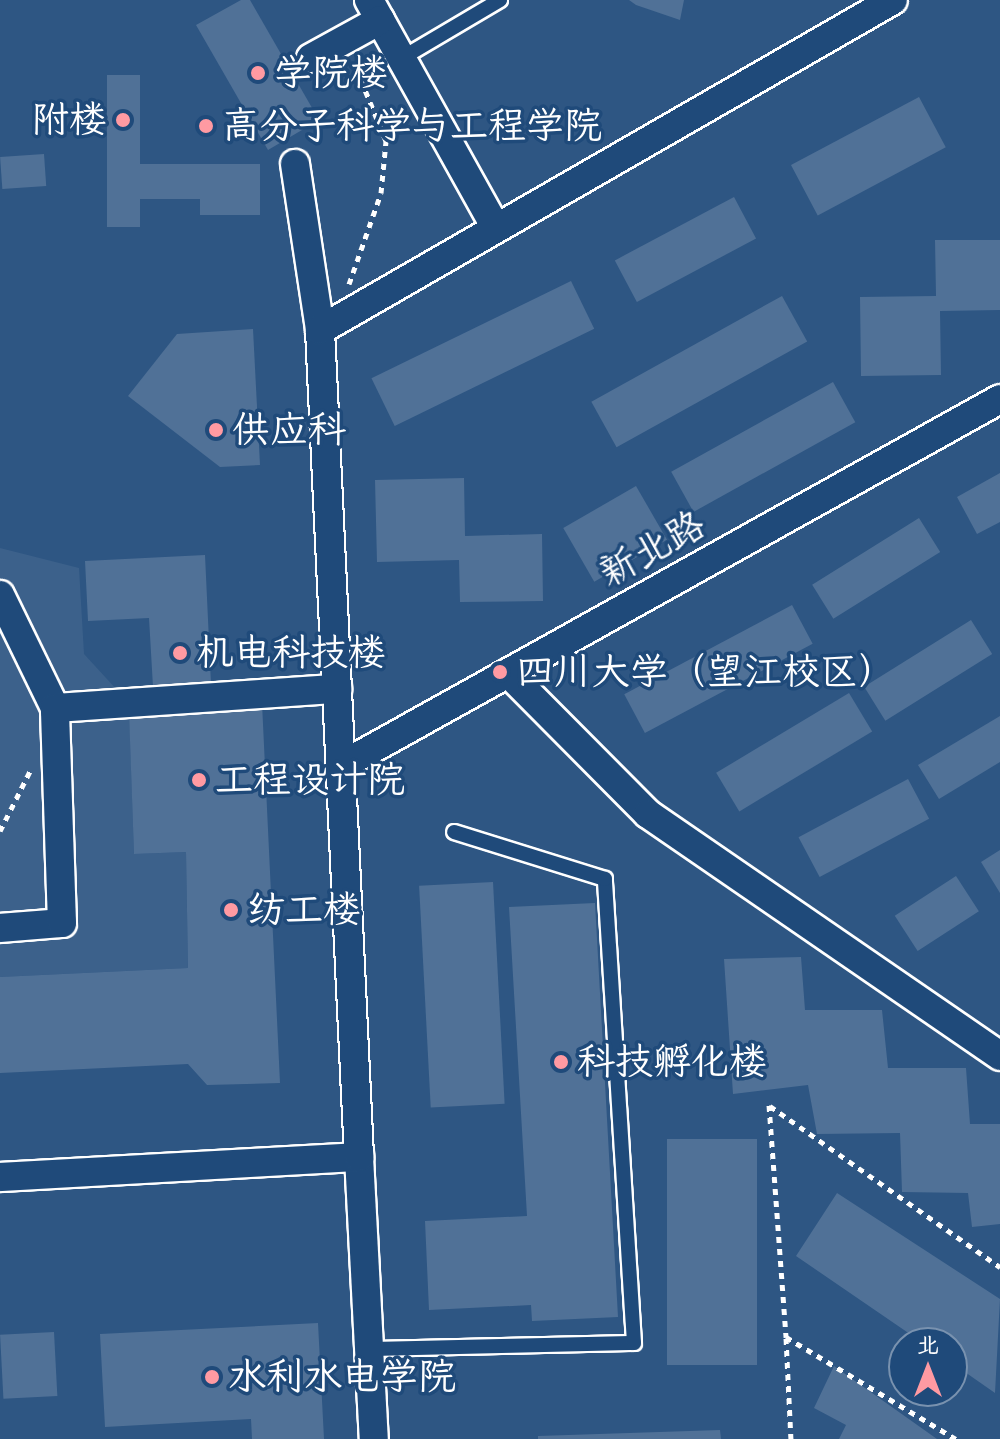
<!DOCTYPE html>
<html>
<head>
<meta charset="utf-8">
<style>
  body { margin:0 }
  #map { position:relative; width:1000px; height:1439px; overflow:hidden; background:#1f4a7a; font-family:Caveat,"LXGW WenKai TC",sans-serif }
  div>[style] { position:absolute }
  .built>* { inset:0; background:#2e5683 }
  .green>* { inset:0; background:#3c618b }
  .building>* { inset:0; background:#507197; transform-origin:0 0 }
  .path>* { height:5px; margin-top:-2.5px; transform-origin:0; background:repeating-linear-gradient(90deg,#fff 0 6px,transparent 0 12px) }
  .roads { filter:drop-shadow(2px 0 #fff) drop-shadow(-2px 0 #fff) drop-shadow(0 2px #fff) drop-shadow(0 -2px #fff) }
  .service>* { height:14px; margin:-7px; padding:0 7px; transform-origin:7px; border-radius:7px; background:#1f4a7a }
  .minor>* { height:28px; margin:-14px; padding:0 14px; transform-origin:14px; border-radius:14px; background:#1f4a7a }
  .dots>* { width:22px; height:22px; translate:-50% -50%; box-sizing:border-box; border:4px solid #1f4a7a; border-radius:50% }
  span { translate:-50% -50%; white-space:nowrap; text-align:center; line-height:1.15; -webkit-text-stroke:7px #1f4a7a; paint-order:stroke }
  .poi-label { font-size:38px; color:#fff }
  .left { translate:0 -50%; text-align:left }
  .right { translate:-100% -50%; text-align:right }
  .street-label { font-size:38px; color:#fff }
  .north { position:absolute; left:888px; top:1327px; width:80px; height:80px; box-sizing:border-box; background:#1f4a7a; border:2px solid #7992af; border-radius:50%; rotate:0deg; font-size:22px; font-weight:700; line-height:32px; text-align:center; color:#fff }
  .north::after { content:''; display:block; margin:auto; width:28px; height:36px; background:#ff9aa2; clip-path:polygon(50% 0,100% 100%,50% 72%,0 100%) }
</style>
</head>
<body>
<div id="map">
  <div class="built">
    <div style="clip-path:polygon(evenodd,0 0,1000px 0,1000px 1439px,0 1439px,0 0,904px 1343px,952px 1343px,952px 1391px,904px 1391px,904px 1343px)"></div>
  </div>
  <div class="green">
    <div style="clip-path:polygon(0 548px,79px 568px,84px 654px,129px 703px,134px 854px,186px 852px,188px 968px,0 977px)"></div>
  </div>
  <div class="building">
    <div style="clip-path:polygon(241px 0,250px 0,319px 120px,268px 150px,196px 25px)"></div>
    <div style="clip-path:polygon(629px 0,684px 0,680px 20px,636px 5px)"></div>
    <div style="clip-path:polygon(107px 75px,140px 75px,140px 164px,260px 164px,260px 215px,200px 215px,200px 199px,140px 199px,140px 227px,107px 227px)"></div>
    <div style="left:919px;top:97px;width:57px;height:145px;rotate:62deg"></div>
    <div style="left:44px;top:154px;width:32px;height:44px;rotate:86deg"></div>
    <div style="left:734px;top:197px;width:47px;height:135px;rotate:62deg"></div>
    <div style="clip-path:polygon(935px 240px,1000px 240px,1000px 310px,940px 311px,941px 375px,861px 376px,860px 297px,936px 296px)"></div>
    <div style="left:571px;top:281px;width:53px;height:222px;rotate:64deg"></div>
    <div style="left:782px;top:296px;width:52px;height:218px;rotate:61deg"></div>
    <div style="clip-path:polygon(253px 329px,260px 465px,220px 467px,128px 396px,177px 334px)"></div>
    <div style="left:833px;top:382px;width:46px;height:185px;rotate:61deg"></div>
    <div style="clip-path:polygon(1000px 473px,1000px 522px,977px 534px,957px 497px)"></div>
    <div style="clip-path:polygon(464px 478px,465px 536px,542px 534px,543px 601px,460px 602px,459px 560px,377px 562px,375px 480px)"></div>
    <div style="left:636px;top:486px;width:62px;height:84px;rotate:60deg"></div>
    <div style="left:919px;top:518px;width:40px;height:126px;rotate:58deg"></div>
    <div style="clip-path:polygon(205px 555px,211px 684px,153px 687px,149px 618px,88px 621px,85px 561px)"></div>
    <div style="left:792px;top:605px;width:44px;height:190px;rotate:62deg"></div>
    <div style="left:971px;top:620px;width:40px;height:126px;rotate:58deg"></div>
    <div style="left:849px;top:693px;width:45px;height:155px;rotate:59deg"></div>
    <div style="clip-path:polygon(262px 703px,280px 1083px,207px 1085px,188px 1064px,0 1073px,0 977px,188px 968px,186px 852px,134px 854px,129px 712px)"></div>
    <div style="clip-path:polygon(1000px 716px,1000px 762px,939px 799px,918px 765px)"></div>
    <div style="left:908px;top:779px;width:45px;height:124px;rotate:62deg"></div>
    <div style="clip-path:polygon(1000px 850px,1000px 893px,981px 862px)"></div>
    <div style="left:956px;top:876px;width:42px;height:73px;rotate:57deg"></div>
    <div style="left:493px;top:882px;width:222px;height:74px;rotate:87deg"></div>
    <div style="clip-path:polygon(595px 903px,618px 1317px,532px 1321px,531px 1305px,429px 1310px,425px 1221px,527px 1216px,509px 907px)"></div>
    <div style="clip-path:polygon(801px 957px,805px 1010px,882px 1010px,888px 1068px,966px 1068px,970px 1124px,1000px 1124px,1000px 1224px,972px 1227px,968px 1193px,902px 1192px,900px 1133px,817px 1134px,808px 1085px,733px 1094px,724px 959px)"></div>
    <div style="left:667px;top:1139px;width:90px;height:226px"></div>
    <div style="clip-path:polygon(837px 1193px,1000px 1299px,995px 1393px,952px 1363px,952px 1343px,923px 1343px,796px 1256px)"></div>
    <div style="clip-path:polygon(318px 1323px,324px 1439px,252px 1439px,251px 1419px,105px 1427px,100px 1334px)"></div>
    <div style="left:54px;top:1332px;width:64px;height:54px;rotate:87deg"></div>
    <div style="clip-path:polygon(834px 1366px,937px 1439px,839px 1439px,846px 1425px,814px 1408px)"></div>
    <div style="clip-path:polygon(720px 1430px,721px 1439px,538px 1439px,538px 1436px)"></div>
  </div>
  <div class="path">
    <div style="left:349px;top:284px;width:96px;rotate:-70.6deg"></div>
    <div style="left:381px;top:193px;width:52px;rotate:-84.5deg"></div>
    <div style="left:386px;top:141px;width:84px;rotate:-112.3deg"></div>
    <div style="left:0;top:831px;width:67px;rotate:-63.4deg"></div>
    <div style="left:769px;top:1105px;width:233px;rotate:85.8deg"></div>
    <div style="left:786px;top:1337px;width:198px;rotate:31deg"></div>
    <div style="left:770px;top:1106px;width:281px;rotate:35deg"></div>
    <div style="left:786px;top:1338px;width:101px;rotate:87.2deg"></div>
  </div>
  <div class="roads">
    <div class="service">
      <div style="left:402px;top:58px;width:114px;rotate:-30.6deg"></div>
      <div style="left:369px;top:1349px;width:265px;rotate:-1.3deg"></div>
      <div style="left:634px;top:1343px;width:465px;rotate:-93.6deg"></div>
      <div style="left:605px;top:879px;width:158px;rotate:-162.7deg"></div>
    </div>
    <div class="minor">
      <div style="left:369px;top:0;width:261px;rotate:60.9deg"></div>
      <div style="left:311px;top:58px;width:79px;rotate:-28.8deg"></div>
      <div style="left:295px;top:164px;width:168px;rotate:81.4deg"></div>
      <div style="left:0;top:595px;width:126px;rotate:64deg"></div>
      <div style="left:508px;top:673px;width:199px;rotate:45.2deg"></div>
      <div style="left:648px;top:814px;width:427px;rotate:34.5deg"></div>
      <div style="left:341px;top:766px;width:754px;rotate:-29.11deg"></div>
      <div style="left:0;top:928px;width:62px;rotate:-4.6deg"></div>
      <div style="left:62px;top:923px;width:215px;rotate:-91.9deg"></div>
      <div style="left:55px;top:708px;width:283px;rotate:-3.9deg"></div>
      <div style="left:359px;top:1157px;width:282px;rotate:87deg"></div>
      <div style="left:0;top:1177px;width:360px;rotate:-3.2deg"></div>
      <div style="left:359px;top:1157px;width:828px;rotate:-92.7deg"></div>
      <div style="left:320px;top:330px;width:661px;rotate:-29.94deg"></div>
    </div>
  </div>
  <div class="dots">
    <div style="left:258px;top:73px;background:#ff9aa2"></div>
    <div style="left:123px;top:120px;background:#ff9aa2"></div>
    <div style="left:206px;top:126px;background:#ff9aa2"></div>
    <div style="left:216px;top:430px;background:#ff9aa2"></div>
    <div style="left:180px;top:653px;background:#ff9aa2"></div>
    <div style="left:500px;top:672px;background:#ff9aa2"></div>
    <div style="left:199px;top:780px;background:#ff9aa2"></div>
    <div style="left:231px;top:910px;background:#ff9aa2"></div>
    <div style="left:561px;top:1062px;background:#ff9aa2"></div>
    <div style="left:212px;top:1377px;background:#ff9aa2"></div>
  </div>
  <div class="poi-label">
    <span class="left" style="left:274px;top:73px">学院楼</span>
    <span class="right" style="left:107px;top:120px">附楼</span>
    <span class="left" style="left:222px;top:126px">高分子科学与工程学院</span>
    <span class="left" style="left:232px;top:430px">供应科</span>
    <span class="left" style="left:196px;top:653px">机电科技楼</span>
    <span class="left" style="left:516px;top:672px">四川大学（望江校区）</span>
    <span class="left" style="left:215px;top:780px">工程设计院</span>
    <span class="left" style="left:247px;top:910px">纺工楼</span>
    <span class="left" style="left:577px;top:1062px">科技孵化楼</span>
    <span class="left" style="left:228px;top:1377px">水利水电学院</span>
  </div>
  <div class="street-label">
    <span style="left:652px;top:549px;rotate:-29deg">新北路</span>
  </div>
  <div class="north">北</div>
</div>
</body>
</html>
